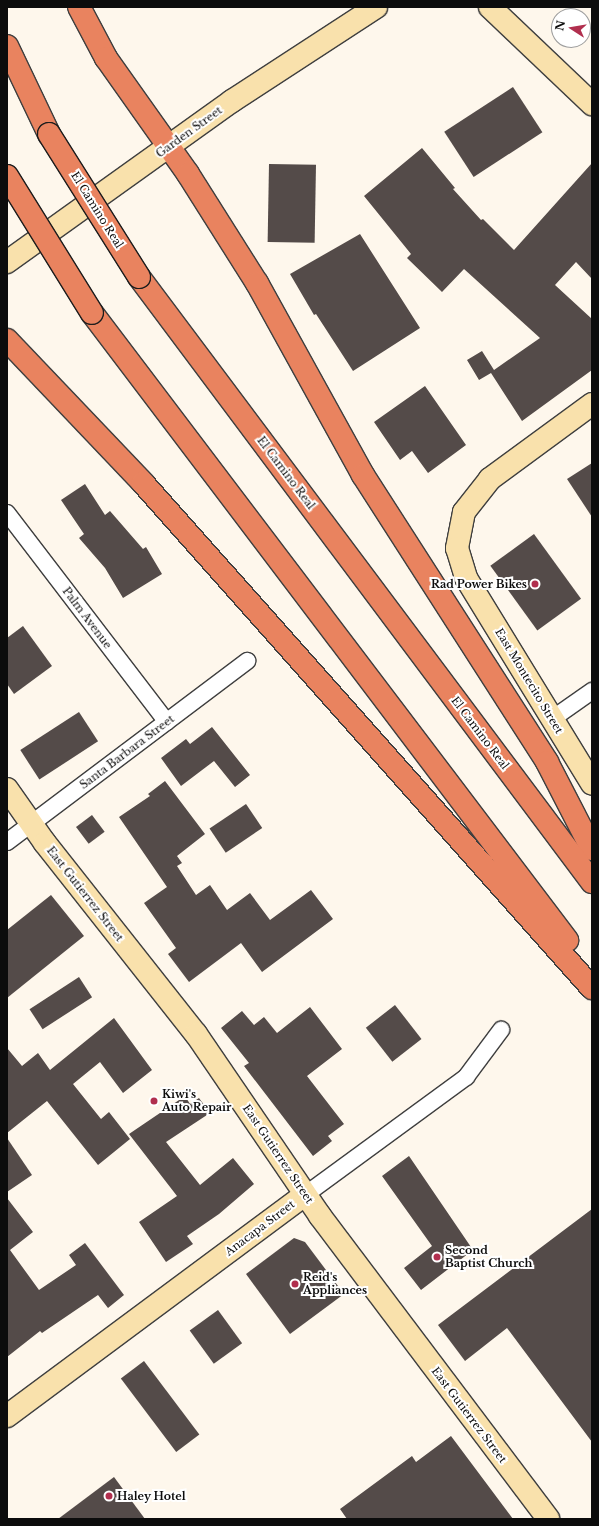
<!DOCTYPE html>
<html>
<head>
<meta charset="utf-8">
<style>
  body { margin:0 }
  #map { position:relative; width:599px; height:1526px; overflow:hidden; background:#fef7ec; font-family:"Libre Baskerville",serif }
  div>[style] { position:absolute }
  .building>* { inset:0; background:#544b49; transform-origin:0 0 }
  .roads { filter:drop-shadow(1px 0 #3f3f3f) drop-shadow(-1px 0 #3f3f3f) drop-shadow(0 1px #3f3f3f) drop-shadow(0 -1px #3f3f3f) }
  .street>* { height:16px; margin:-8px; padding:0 8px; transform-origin:8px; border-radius:8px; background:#fff }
  .secondary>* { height:22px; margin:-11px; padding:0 11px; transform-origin:11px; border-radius:11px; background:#f9e1ac }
  .highway>* { height:22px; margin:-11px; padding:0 11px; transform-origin:11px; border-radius:11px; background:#e9835f }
  .bridges { filter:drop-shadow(1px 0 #1d1d1d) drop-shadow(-1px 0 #1d1d1d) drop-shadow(0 1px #1d1d1d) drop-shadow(0 -1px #1d1d1d) }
  .highway-bridge>* { height:22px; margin:-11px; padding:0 11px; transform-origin:11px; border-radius:11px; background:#e9835f }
  .dots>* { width:11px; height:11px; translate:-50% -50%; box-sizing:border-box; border:2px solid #fff; border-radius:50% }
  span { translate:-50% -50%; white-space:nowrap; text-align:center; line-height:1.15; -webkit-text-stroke:4px #fff; paint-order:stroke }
  .street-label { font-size:11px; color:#0c0c0c }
  .poi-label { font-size:11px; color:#0c0c0c; font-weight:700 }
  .right { translate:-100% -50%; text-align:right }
  .left { translate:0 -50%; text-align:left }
  .frame { position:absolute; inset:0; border:8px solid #0c0c0c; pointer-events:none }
  .north { position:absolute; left:551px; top:8px; width:40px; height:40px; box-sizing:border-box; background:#fff; border:1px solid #9e9e9e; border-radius:50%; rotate:282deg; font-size:11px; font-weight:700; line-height:16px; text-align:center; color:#0c0c0c }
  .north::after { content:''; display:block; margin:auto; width:14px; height:18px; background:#b12f4e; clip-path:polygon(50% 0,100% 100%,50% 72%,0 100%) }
</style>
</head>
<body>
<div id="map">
  <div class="building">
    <div style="left:513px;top:87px;width:54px;height:82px;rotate:57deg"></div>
    <div style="clip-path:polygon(422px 148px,455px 188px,453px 189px,481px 220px,483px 219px,514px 250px,592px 163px,592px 279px,576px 262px,555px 285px,592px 319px,592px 370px,522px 421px,491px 373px,479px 380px,467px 360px,482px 351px,494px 370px,540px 338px,464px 269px,442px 292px,407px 258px,411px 254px,364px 196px)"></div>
    <div style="left:269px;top:164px;width:47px;height:78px;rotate:1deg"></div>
    <div style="clip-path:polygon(360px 234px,420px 328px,353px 371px,316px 314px,314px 315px,290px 274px)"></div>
    <div style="clip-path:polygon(425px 386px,466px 445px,428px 473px,412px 451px,400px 460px,374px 422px)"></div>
    <div style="clip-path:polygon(592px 463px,592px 517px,567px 479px)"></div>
    <div style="clip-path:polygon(85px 484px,105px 515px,110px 511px,143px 549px,146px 547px,162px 574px,123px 598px,105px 568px,79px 538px,84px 534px,61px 500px)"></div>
    <div style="left:534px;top:534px;width:80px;height:54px;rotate:54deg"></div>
    <div style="clip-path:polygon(23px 626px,52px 666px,14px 694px,7px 684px,7px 638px)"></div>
    <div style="left:79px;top:712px;width:35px;height:70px;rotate:57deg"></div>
    <div style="clip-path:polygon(212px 727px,250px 775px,235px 787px,214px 761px,181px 786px,161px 758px,186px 739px,190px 744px)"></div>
    <div style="clip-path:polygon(165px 781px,205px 834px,177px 856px,182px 863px,177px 866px,196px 895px,210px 885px,227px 910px,250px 893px,270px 920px,311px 890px,333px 919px,262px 972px,241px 943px,189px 982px,168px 954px,176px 948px,144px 903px,167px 887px,119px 817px,150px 796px,148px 794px)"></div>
    <div style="left:246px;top:804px;width:29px;height:44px;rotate:56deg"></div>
    <div style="left:92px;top:815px;width:21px;height:20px;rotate:53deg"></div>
    <div style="clip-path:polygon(51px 895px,84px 936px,7px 998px,7px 930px)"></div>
    <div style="left:79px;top:977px;width:24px;height:59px;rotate:57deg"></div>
    <div style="left:395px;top:1005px;width:43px;height:37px;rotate:52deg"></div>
    <div style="clip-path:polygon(310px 1007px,342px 1049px,307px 1076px,344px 1124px,328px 1136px,332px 1141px,313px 1156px,244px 1066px,249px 1063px,221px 1028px,242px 1011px,254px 1025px,264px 1017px,277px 1033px)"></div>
    <div style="clip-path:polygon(114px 1018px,152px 1070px,123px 1093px,100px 1062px,73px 1084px,101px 1119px,109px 1112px,130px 1139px,98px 1165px,47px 1101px,7px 1133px,7px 1048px,22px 1066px,38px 1053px,50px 1070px)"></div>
    <div style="clip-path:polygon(185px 1096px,190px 1104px,199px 1098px,210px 1113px,166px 1142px,200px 1185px,233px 1158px,254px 1184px,219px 1214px,187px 1236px,193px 1244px,166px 1262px,139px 1222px,177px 1196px,129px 1134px)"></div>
    <div style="clip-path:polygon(7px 1138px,32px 1175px,7px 1192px)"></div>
    <div style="clip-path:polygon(409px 1156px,473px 1250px,421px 1290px,404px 1268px,432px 1246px,382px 1176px)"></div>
    <div style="clip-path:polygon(7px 1198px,33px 1232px,10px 1250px,39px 1290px,76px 1265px,69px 1255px,85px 1243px,124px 1295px,108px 1308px,98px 1295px,42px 1333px,40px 1331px,7px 1357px)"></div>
    <div style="clip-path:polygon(592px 1209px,592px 1442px,507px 1328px,465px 1361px,438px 1325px)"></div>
    <div style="clip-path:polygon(294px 1238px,305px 1242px,344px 1294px,290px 1334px,246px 1274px)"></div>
    <div style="left:218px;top:1310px;width:41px;height:35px;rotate:54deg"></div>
    <div style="left:144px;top:1361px;width:92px;height:29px;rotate:53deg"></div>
    <div style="clip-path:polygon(451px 1436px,513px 1519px,347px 1519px,340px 1509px,412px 1456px,416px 1462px)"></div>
    <div style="clip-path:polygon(114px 1477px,145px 1519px,58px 1519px)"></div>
  </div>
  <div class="roads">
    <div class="street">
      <div style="left:7px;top:513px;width:263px;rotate:52.6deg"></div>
      <div style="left:552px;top:719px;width:49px;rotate:-35deg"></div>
      <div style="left:7px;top:842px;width:301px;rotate:-37deg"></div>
      <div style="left:305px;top:1195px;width:200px;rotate:-36.2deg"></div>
      <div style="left:466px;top:1077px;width:59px;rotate:-53.3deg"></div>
    </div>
    <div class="secondary">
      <div style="left:490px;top:7px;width:141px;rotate:43.6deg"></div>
      <div style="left:7px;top:262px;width:277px;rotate:-35.6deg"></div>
      <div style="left:232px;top:101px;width:172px;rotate:-33.1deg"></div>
      <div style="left:592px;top:404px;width:127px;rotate:143.7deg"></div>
      <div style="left:490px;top:479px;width:42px;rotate:128.2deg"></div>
      <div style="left:464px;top:512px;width:37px;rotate:101deg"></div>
      <div style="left:457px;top:548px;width:31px;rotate:73deg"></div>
      <div style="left:466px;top:578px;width:241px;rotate:58.5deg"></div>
      <div style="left:7px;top:789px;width:66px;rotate:54.9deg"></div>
      <div style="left:45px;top:843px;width:243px;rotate:51.7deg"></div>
      <div style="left:196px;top:1034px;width:220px;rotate:55.7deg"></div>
      <div style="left:320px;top:1216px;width:379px;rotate:53deg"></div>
      <div style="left:7px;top:1416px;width:371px;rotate:-36.6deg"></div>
    </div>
    <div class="highway">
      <div style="left:79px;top:7px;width:58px;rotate:62.1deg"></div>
      <div style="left:106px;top:58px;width:142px;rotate:54.7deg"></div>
      <div style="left:188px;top:174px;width:129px;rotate:57.7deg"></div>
      <div style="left:257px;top:283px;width:219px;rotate:61.1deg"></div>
      <div style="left:363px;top:475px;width:341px;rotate:57.3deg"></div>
      <div style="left:547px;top:762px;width:98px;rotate:62.7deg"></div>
      <div style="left:7px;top:46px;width:98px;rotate:64.5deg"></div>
      <div style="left:139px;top:277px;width:756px;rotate:53.18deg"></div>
      <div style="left:92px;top:313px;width:787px;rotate:52.85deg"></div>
      <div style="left:7px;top:340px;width:197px;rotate:46.4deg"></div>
      <div style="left:143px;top:483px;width:676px;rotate:48.36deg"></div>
    </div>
  </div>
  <div class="bridges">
    <div class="highway-bridge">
      <div style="left:49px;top:134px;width:169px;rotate:57.8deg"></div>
      <div style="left:7px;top:176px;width:161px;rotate:58.2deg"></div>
    </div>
  </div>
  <div class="dots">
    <div style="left:535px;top:584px;background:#b12f4e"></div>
    <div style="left:154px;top:1101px;background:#b12f4e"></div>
    <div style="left:437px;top:1257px;background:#b12f4e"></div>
    <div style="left:295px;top:1284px;background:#b12f4e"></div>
    <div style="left:109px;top:1496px;background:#b12f4e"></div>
  </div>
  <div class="street-label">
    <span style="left:189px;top:132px;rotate:-36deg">Garden Street</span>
    <span style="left:97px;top:210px;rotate:58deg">El Camino Real</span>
    <span style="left:286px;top:473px;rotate:53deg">El Camino Real</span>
    <span style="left:87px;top:618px;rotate:53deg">Palm Avenue</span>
    <span style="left:529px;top:681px;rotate:59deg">East Montecito Street</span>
    <span style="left:480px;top:733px;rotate:53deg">El Camino Real</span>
    <span style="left:127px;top:752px;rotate:-37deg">Santa Barbara Street</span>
    <span style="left:85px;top:894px;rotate:52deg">East Gutierrez Street</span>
    <span style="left:278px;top:1154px;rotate:56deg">East Gutierrez Street</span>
    <span style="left:260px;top:1228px;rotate:-37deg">Anacapa Street</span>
    <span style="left:469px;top:1415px;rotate:53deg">East Gutierrez Street</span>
  </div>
  <div class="poi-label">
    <span class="right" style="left:527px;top:584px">Rad Power Bikes</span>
    <span class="left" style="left:162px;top:1101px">Kiwi's<br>Auto Repair</span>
    <span class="left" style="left:445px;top:1257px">Second<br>Baptist Church</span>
    <span class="left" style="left:303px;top:1284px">Reid's<br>Appliances</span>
    <span class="left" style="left:117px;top:1496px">Haley Hotel</span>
  </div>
  <div class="frame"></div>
  <div class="north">N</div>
</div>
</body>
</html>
